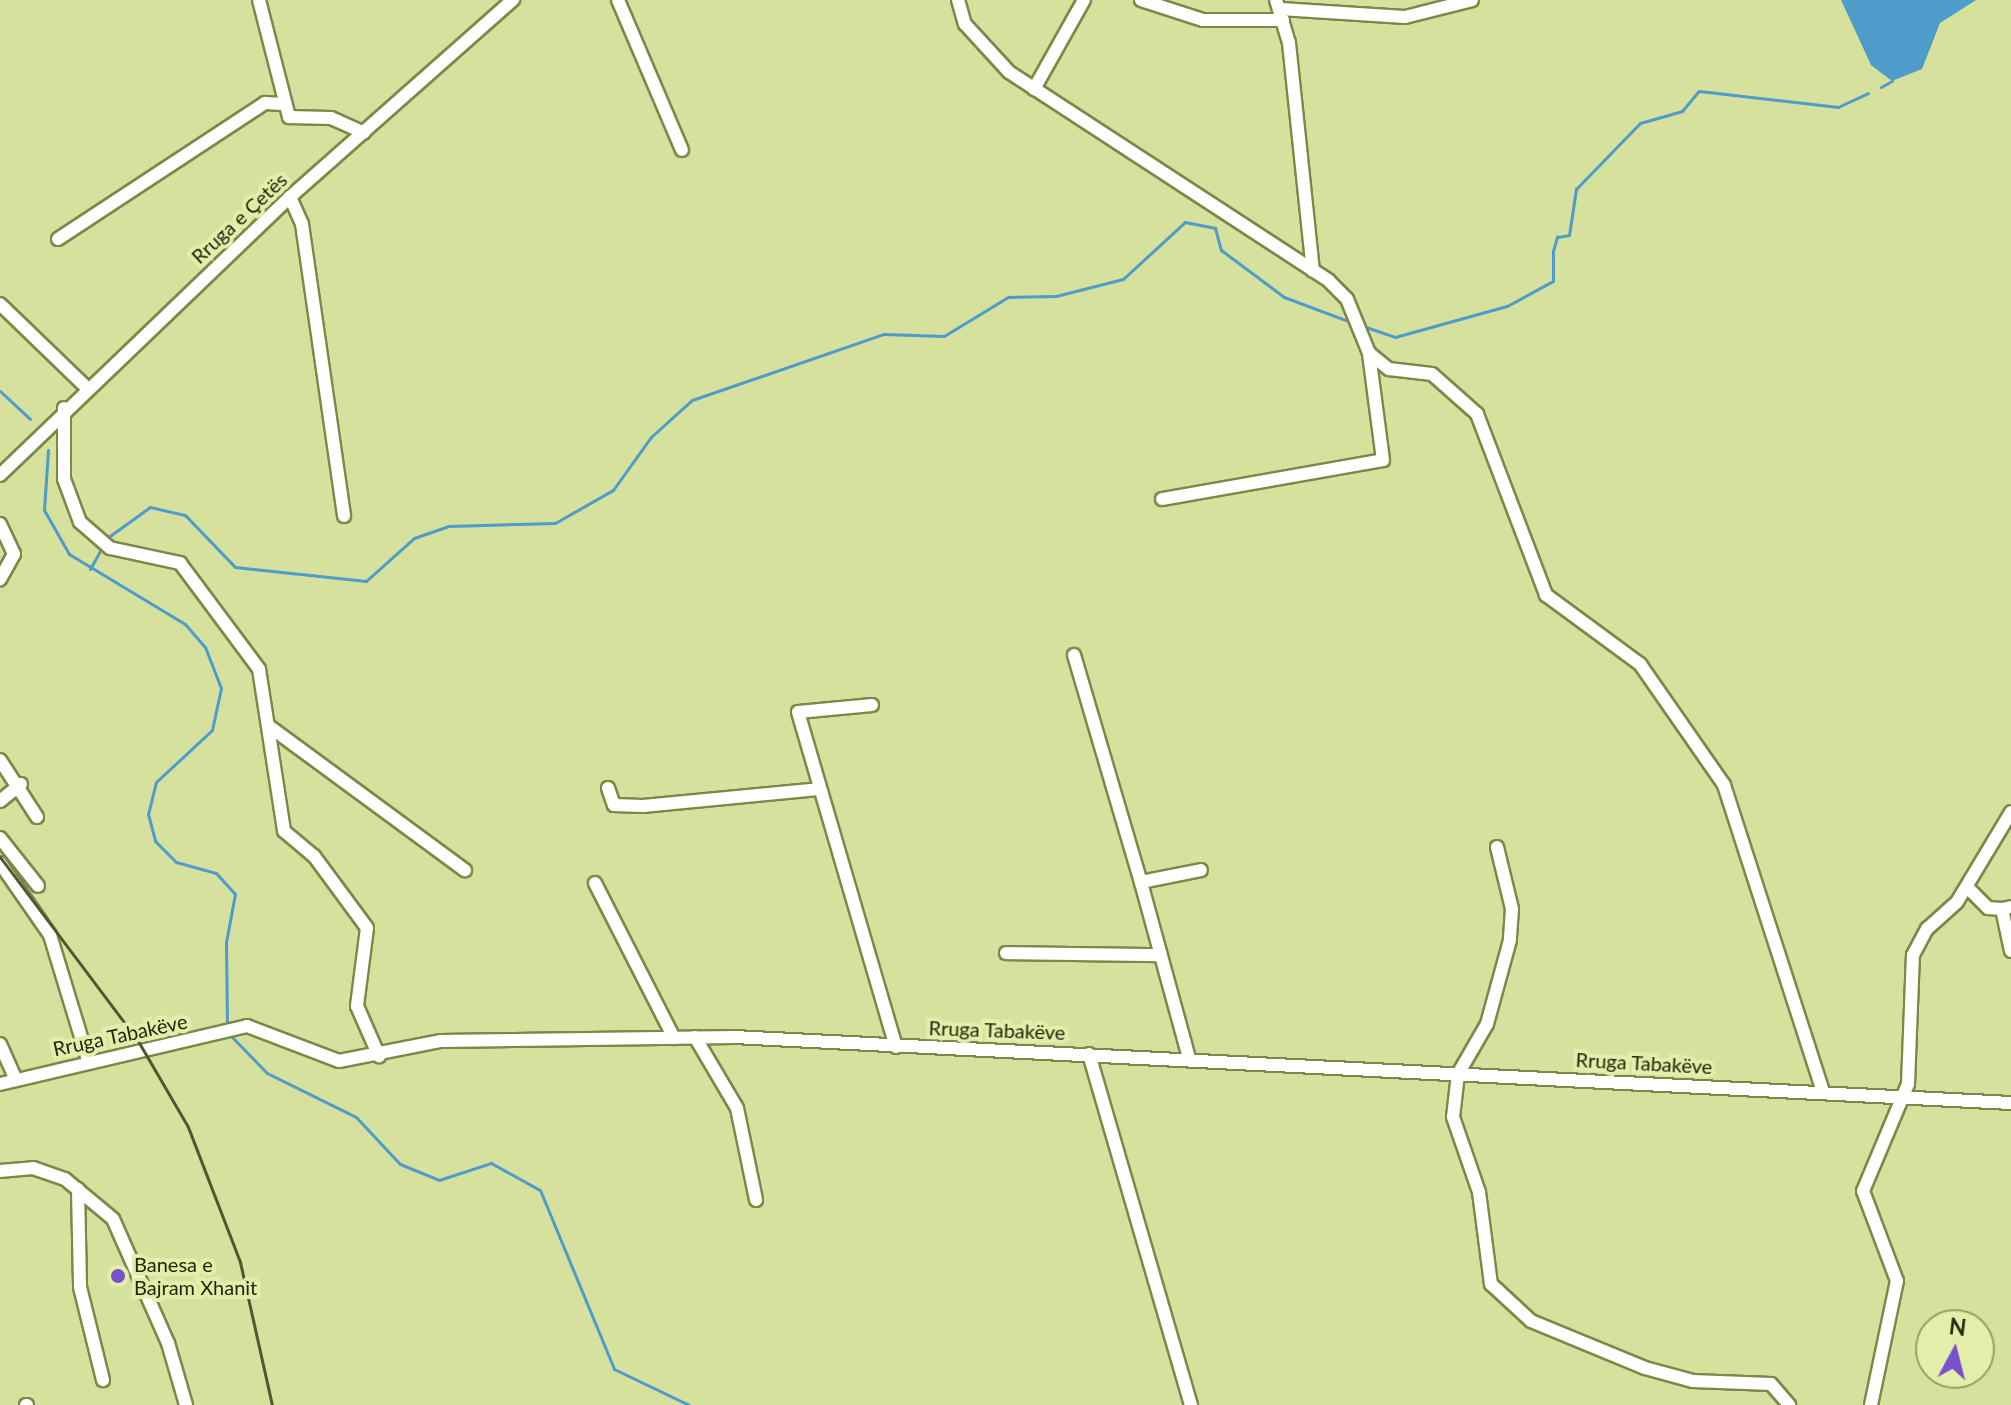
<!DOCTYPE html>
<html>
<head>
<meta charset="utf-8">
<style>
  body { margin:0 }
  #map { position:relative; width:2011px; height:1405px; overflow:hidden; background:#d6e19e; font-family:Lato,sans-serif }
  div>[style] { position:absolute }
  .water>* { inset:0; background:#4d9cc9 }
  .stream>* { height:3px; margin:-1.5px; padding:0 1.5px; transform-origin:1.5px; border-radius:1.5px; background:#4d9cc9 }
  .roads { filter:drop-shadow(2px 0 #7e8747) drop-shadow(-2px 0 #7e8747) drop-shadow(0 2px #7e8747) drop-shadow(0 -2px #7e8747) }
  .minor>* { height:12px; margin:-6px; padding:0 6px; transform-origin:6px; border-radius:6px; background:#fff }
  .rail>* { height:3px; margin:-1.5px; padding:0 1.5px; transform-origin:1.5px; border-radius:1.5px; background:#515631 }
  .dots>* { width:22px; height:22px; translate:-50% -50%; box-sizing:border-box; border:4px solid #e3eeaa; border-radius:50% }
  span { translate:-50% -50%; white-space:nowrap; text-align:center; line-height:1.15; -webkit-text-stroke:8px #e3eeaa; paint-order:stroke }
  .street-label { font-size:20px; color:#23260b }
  .poi-label { font-size:20px; color:#23260b }
  .left { translate:0 -50%; text-align:left }
  .north { position:absolute; left:1915px; top:1309px; width:80px; height:80px; box-sizing:border-box; background:#e3eeaa; border:2px solid #969e6a; border-radius:50%; rotate:7deg; font-size:22px; font-weight:700; line-height:32px; text-align:center; color:#23260b }
  .north::after { content:''; display:block; margin:auto; width:28px; height:36px; background:#7b51cb; clip-path:polygon(50% 0,100% 100%,50% 72%,0 100%) }
</style>
</head>
<body>
<div id="map">
  <div class="water">
    <div style="clip-path:polygon(1841px 0,1976px 0,1940px 23px,1922px 69px,1892px 81px,1871px 65px)"></div>
  </div>
  <div class="stream">
    <div style="left:1881px;top:87px;width:13px;rotate:-29deg"></div>
    <div style="left:1366px;top:327px;width:31px;rotate:19deg"></div>
    <div style="left:1395px;top:337px;width:116px;rotate:-15.5deg"></div>
    <div style="left:1507px;top:306px;width:52px;rotate:-28.5deg"></div>
    <div style="left:1553px;top:281px;width:30px;rotate:-90deg"></div>
    <div style="left:1553px;top:251px;width:15px;rotate:-74deg"></div>
    <div style="left:1557px;top:237px;width:12px;rotate:-9deg"></div>
    <div style="left:1569px;top:235px;width:47px;rotate:-81.3deg"></div>
    <div style="left:1576px;top:189px;width:92px;rotate:-45.9deg"></div>
    <div style="left:1640px;top:123px;width:44px;rotate:-15.9deg"></div>
    <div style="left:1682px;top:111px;width:26px;rotate:-50deg"></div>
    <div style="left:1699px;top:91px;width:140px;rotate:6.6deg"></div>
    <div style="left:1838px;top:107px;width:33px;rotate:-25deg"></div>
    <div style="left:0;top:391px;width:41px;rotate:43deg"></div>
    <div style="left:48px;top:450px;width:60px;rotate:93.8deg"></div>
    <div style="left:44px;top:510px;width:51px;rotate:60.4deg"></div>
    <div style="left:69px;top:554px;width:135px;rotate:31.1deg"></div>
    <div style="left:185px;top:624px;width:30px;rotate:49deg"></div>
    <div style="left:205px;top:647px;width:44px;rotate:68.7deg"></div>
    <div style="left:221px;top:688px;width:43px;rotate:102.1deg"></div>
    <div style="left:212px;top:730px;width:76px;rotate:137.1deg"></div>
    <div style="left:156px;top:782px;width:33px;rotate:104deg"></div>
    <div style="left:148px;top:814px;width:28px;rotate:75deg"></div>
    <div style="left:155px;top:841px;width:30px;rotate:45deg"></div>
    <div style="left:176px;top:862px;width:41px;rotate:15.4deg"></div>
    <div style="left:216px;top:873px;width:28px;rotate:48deg"></div>
    <div style="left:235px;top:894px;width:49px;rotate:100.6deg"></div>
    <div style="left:226px;top:942px;width:86px;rotate:89.3deg"></div>
    <div style="left:107px;top:538px;width:53px;rotate:-35.8deg"></div>
    <div style="left:150px;top:507px;width:36px;rotate:13deg"></div>
    <div style="left:185px;top:515px;width:72px;rotate:46.1deg"></div>
    <div style="left:235px;top:567px;width:132px;rotate:6.1deg"></div>
    <div style="left:366px;top:581px;width:64px;rotate:-41.9deg"></div>
    <div style="left:414px;top:538px;width:36px;rotate:-19deg"></div>
    <div style="left:448px;top:526px;width:107px;rotate:-1.6deg"></div>
    <div style="left:555px;top:523px;width:67px;rotate:-29.6deg"></div>
    <div style="left:613px;top:490px;width:65px;rotate:-54.4deg"></div>
    <div style="left:651px;top:437px;width:55px;rotate:-42.1deg"></div>
    <div style="left:692px;top:400px;width:203px;rotate:-19deg"></div>
    <div style="left:884px;top:334px;width:60px;rotate:1.9deg"></div>
    <div style="left:944px;top:336px;width:75px;rotate:-31.4deg"></div>
    <div style="left:1008px;top:297px;width:48px;rotate:-1.2deg"></div>
    <div style="left:1056px;top:296px;width:69px;rotate:-14.2deg"></div>
    <div style="left:1123px;top:279px;width:84px;rotate:-42.6deg"></div>
    <div style="left:1185px;top:222px;width:31px;rotate:11deg"></div>
    <div style="left:1215px;top:228px;width:23px;rotate:75deg"></div>
    <div style="left:1221px;top:250px;width:79px;rotate:36.7deg"></div>
    <div style="left:1284px;top:297px;width:68px;rotate:20.6deg"></div>
    <div style="left:90px;top:569px;width:21px;rotate:-61deg"></div>
    <div style="left:230px;top:1035px;width:53px;rotate:45.8deg"></div>
    <div style="left:267px;top:1073px;width:99px;rotate:26.3deg"></div>
    <div style="left:356px;top:1117px;width:64px;rotate:46.9deg"></div>
    <div style="left:400px;top:1164px;width:42px;rotate:22.3deg"></div>
    <div style="left:439px;top:1180px;width:55px;rotate:-18.1deg"></div>
    <div style="left:491px;top:1163px;width:56px;rotate:28.9deg"></div>
    <div style="left:540px;top:1190px;width:194px;rotate:67.5deg"></div>
    <div style="left:614px;top:1369px;width:83px;rotate:25.6deg"></div>
  </div>
  <div class="roads">
    <div class="minor">
      <div style="left:259px;top:0;width:121px;rotate:75.6deg"></div>
      <div style="left:289px;top:117px;width:42px;rotate:1.4deg"></div>
      <div style="left:331px;top:118px;width:36px;rotate:24deg"></div>
      <div style="left:618px;top:0;width:163px;rotate:66.9deg"></div>
      <div style="left:958px;top:0;width:25px;rotate:74deg"></div>
      <div style="left:965px;top:24px;width:65px;rotate:47.5deg"></div>
      <div style="left:1009px;top:72px;width:382px;rotate:33.1deg"></div>
      <div style="left:1329px;top:281px;width:25px;rotate:45deg"></div>
      <div style="left:1347px;top:299px;width:58px;rotate:67.8deg"></div>
      <div style="left:1369px;top:353px;width:26px;rotate:39deg"></div>
      <div style="left:1389px;top:369px;width:43px;rotate:6.6deg"></div>
      <div style="left:1432px;top:374px;width:60px;rotate:41.6deg"></div>
      <div style="left:1477px;top:414px;width:194px;rotate:69.1deg"></div>
      <div style="left:1546px;top:595px;width:117px;rotate:36.3deg"></div>
      <div style="left:1640px;top:664px;width:147px;rotate:55.2deg"></div>
      <div style="left:1724px;top:785px;width:323px;rotate:72.1deg"></div>
      <div style="left:1141px;top:0;width:65px;rotate:17.9deg"></div>
      <div style="left:1203px;top:20px;width:80px"></div>
      <div style="left:1276px;top:0;width:45px;rotate:73.2deg"></div>
      <div style="left:1289px;top:43px;width:229px;rotate:84deg"></div>
      <div style="left:1281px;top:9px;width:124px;rotate:3.7deg"></div>
      <div style="left:1405px;top:17px;width:69px;rotate:-14.2deg"></div>
      <div style="left:1034px;top:89px;width:102px;rotate:-60.7deg"></div>
      <div style="left:290px;top:197px;width:30px;rotate:66deg"></div>
      <div style="left:302px;top:224px;width:295px;rotate:81.8deg"></div>
      <div style="left:58px;top:239px;width:248px;rotate:-33.3deg"></div>
      <div style="left:265px;top:103px;width:17px;rotate:3deg"></div>
      <div style="left:0;top:304px;width:120px;rotate:44deg"></div>
      <div style="left:64px;top:408px;width:71px;rotate:90deg"></div>
      <div style="left:64px;top:479px;width:46px;rotate:69.6deg"></div>
      <div style="left:80px;top:522px;width:40px;rotate:41deg"></div>
      <div style="left:110px;top:548px;width:72px;rotate:12.1deg"></div>
      <div style="left:180px;top:563px;width:132px;rotate:53.3deg"></div>
      <div style="left:259px;top:669px;width:164px;rotate:81.2deg"></div>
      <div style="left:284px;top:831px;width:39px;rotate:40deg"></div>
      <div style="left:314px;top:856px;width:89px;rotate:53.6deg"></div>
      <div style="left:367px;top:928px;width:79px;rotate:97.3deg"></div>
      <div style="left:357px;top:1006px;width:55px;rotate:66.3deg"></div>
      <div style="left:0;top:475px;width:402px;rotate:-43.8deg"></div>
      <div style="left:290px;top:197px;width:298px;rotate:-41.5deg"></div>
      <div style="left:1162px;top:499px;width:224px;rotate:-10deg"></div>
      <div style="left:1383px;top:460px;width:108px;rotate:-97.5deg"></div>
      <div style="left:0;top:524px;width:33px;rotate:65deg"></div>
      <div style="left:14px;top:554px;width:29px;rotate:119deg"></div>
      <div style="left:1074px;top:655px;width:237px;rotate:73.6deg"></div>
      <div style="left:872px;top:705px;width:74px;rotate:174.6deg"></div>
      <div style="left:798px;top:712px;width:349px;rotate:73.7deg"></div>
      <div style="left:270px;top:727px;width:242px;rotate:36.3deg"></div>
      <div style="left:0;top:760px;width:68px;rotate:57deg"></div>
      <div style="left:608px;top:788px;width:18px;rotate:71deg"></div>
      <div style="left:614px;top:805px;width:29px;rotate:2deg"></div>
      <div style="left:643px;top:806px;width:176px;rotate:-5.5deg"></div>
      <div style="left:0;top:801px;width:27px;rotate:-39deg"></div>
      <div style="left:0;top:838px;width:61px;rotate:51.6deg"></div>
      <div style="left:1497px;top:847px;width:64px;rotate:76.4deg"></div>
      <div style="left:1512px;top:909px;width:31px;rotate:94deg"></div>
      <div style="left:1510px;top:940px;width:87px;rotate:105.3deg"></div>
      <div style="left:1487px;top:1024px;width:58px;rotate:120.1deg"></div>
      <div style="left:1458px;top:1074px;width:43px;rotate:96.6deg"></div>
      <div style="left:1453px;top:1117px;width:79px;rotate:70.9deg"></div>
      <div style="left:1479px;top:1192px;width:93px;rotate:82.6deg"></div>
      <div style="left:1491px;top:1284px;width:54px;rotate:42.8deg"></div>
      <div style="left:1531px;top:1321px;width:123px;rotate:22.4deg"></div>
      <div style="left:1645px;top:1368px;width:50px;rotate:15.2deg"></div>
      <div style="left:1693px;top:1381px;width:78px;rotate:2.2deg"></div>
      <div style="left:1771px;top:1384px;width:28px;rotate:49deg"></div>
      <div style="left:0;top:863px;width:88px;rotate:55.2deg"></div>
      <div style="left:50px;top:935px;width:131px;rotate:73.1deg"></div>
      <div style="left:595px;top:883px;width:174px;rotate:63deg"></div>
      <div style="left:1967px;top:887px;width:30px;rotate:45deg"></div>
      <div style="left:1988px;top:908px;width:14px;rotate:4deg"></div>
      <div style="left:2011px;top:907px;width:9px;rotate:167deg"></div>
      <div style="left:2002px;top:909px;width:43px;rotate:77.9deg"></div>
      <div style="left:1006px;top:953px;width:152px;rotate:0.8deg"></div>
      <div style="left:695px;top:1037px;width:82px;rotate:59.4deg"></div>
      <div style="left:737px;top:1108px;width:94px;rotate:78.3deg"></div>
      <div style="left:0;top:1044px;width:39px;rotate:66deg"></div>
      <div style="left:1089px;top:1054px;width:366px;rotate:73.8deg"></div>
      <div style="left:1189px;top:1058px;width:182px;rotate:-105.3deg"></div>
      <div style="left:1141px;top:882px;width:61px;rotate:-11.3deg"></div>
      <div style="left:0;top:1084px;width:254px;rotate:-13.2deg"></div>
      <div style="left:247px;top:1026px;width:98px;rotate:20.8deg"></div>
      <div style="left:339px;top:1061px;width:104px;rotate:-11.1deg"></div>
      <div style="left:441px;top:1041px;width:293px;rotate:-0.8deg"></div>
      <div style="left:734px;top:1037px;width:1279px;rotate:2.96deg"></div>
      <div style="left:0;top:1171px;width:33px;rotate:-5deg"></div>
      <div style="left:33px;top:1168px;width:34px;rotate:19deg"></div>
      <div style="left:65px;top:1179px;width:62px;rotate:39.8deg"></div>
      <div style="left:113px;top:1219px;width:136px;rotate:66.1deg"></div>
      <div style="left:168px;top:1343px;width:65px;rotate:73.8deg"></div>
      <div style="left:78px;top:1189px;width:98px;rotate:88.8deg"></div>
      <div style="left:80px;top:1287px;width:96px;rotate:76.1deg"></div>
      <div style="left:26px;top:1405px;width:1px"></div>
      <div style="left:1871px;top:1405px;width:127px;rotate:-78.2deg"></div>
      <div style="left:1897px;top:1281px;width:96px;rotate:-110.7deg"></div>
      <div style="left:1863px;top:1191px;width:116px;rotate:-67.2deg"></div>
      <div style="left:1908px;top:1084px;width:129px;rotate:-87.8deg"></div>
      <div style="left:1913px;top:955px;width:30px;rotate:-62deg"></div>
      <div style="left:1927px;top:929px;width:40px;rotate:-42deg"></div>
      <div style="left:1957px;top:902px;width:105px;rotate:-59deg"></div>
    </div>
  </div>
  <div class="rail">
    <div style="left:0;top:857px;width:230px;rotate:53.1deg"></div>
    <div style="left:138px;top:1041px;width:99px;rotate:59.8deg"></div>
    <div style="left:188px;top:1127px;width:145px;rotate:68.9deg"></div>
    <div style="left:240px;top:1262px;width:147px;rotate:77.4deg"></div>
  </div>
  <div class="dots">
    <div style="left:118px;top:1276px;background:#7b51cb"></div>
  </div>
  <div class="street-label">
    <span style="left:239px;top:218px;rotate:-43deg">Rruga e Çetës</span>
    <span style="left:997px;top:1030px;rotate:2deg">Rruga Tabakëve</span>
    <span style="left:120px;top:1035px;rotate:-12deg">Rruga Tabakëve</span>
    <span style="left:1644px;top:1063px;rotate:3deg">Rruga Tabakëve</span>
  </div>
  <div class="poi-label">
    <span class="left" style="left:134px;top:1276px">Banesa e<br>Bajram Xhanit</span>
  </div>
  <div class="north">N</div>
</div>
</body>
</html>
